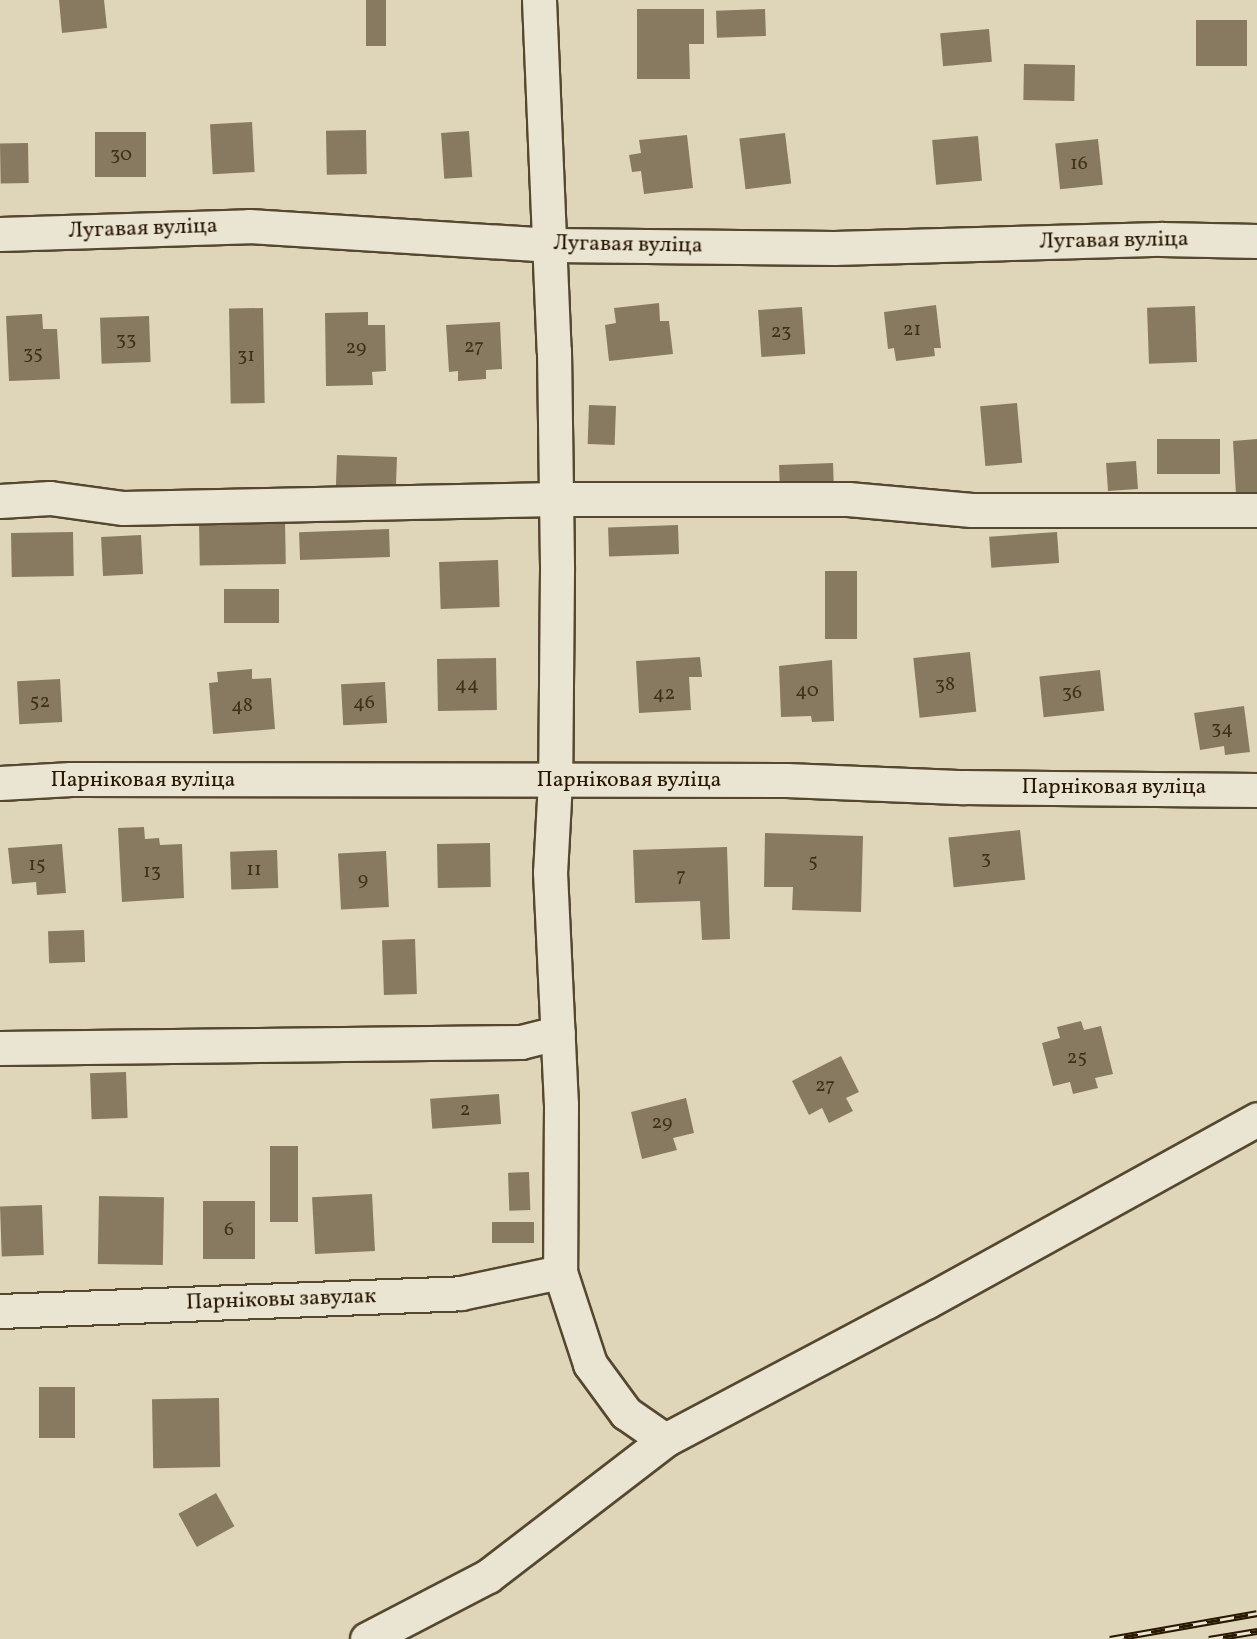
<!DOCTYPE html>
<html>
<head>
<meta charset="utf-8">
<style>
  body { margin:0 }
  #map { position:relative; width:1257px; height:1639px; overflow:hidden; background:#dfd6b9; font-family:Vollkorn,serif }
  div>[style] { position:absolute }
  .building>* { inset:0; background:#877a61; transform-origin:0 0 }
  .roads { filter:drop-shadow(2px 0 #56472f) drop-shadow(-2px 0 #56472f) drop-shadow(0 2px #56472f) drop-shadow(0 -2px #56472f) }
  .minor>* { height:33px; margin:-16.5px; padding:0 16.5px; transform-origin:16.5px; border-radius:16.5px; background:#eae4d2 }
  .rail>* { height:7px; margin-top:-3.5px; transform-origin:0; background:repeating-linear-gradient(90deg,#eae4d2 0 14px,#281701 0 28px); box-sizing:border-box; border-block:2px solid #281701 }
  span { translate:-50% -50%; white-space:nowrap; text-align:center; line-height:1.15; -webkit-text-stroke:4.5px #eae4d2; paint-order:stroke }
  .number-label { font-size:20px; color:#403019 }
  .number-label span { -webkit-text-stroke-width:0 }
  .street-label { font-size:22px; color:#281701 }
</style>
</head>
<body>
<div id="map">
  <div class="building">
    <div style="clip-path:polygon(59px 0,104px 0,107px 28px,62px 33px)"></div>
    <div style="left:366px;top:0;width:20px;height:46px"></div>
    <div style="clip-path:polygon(637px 9px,704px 9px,704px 44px,689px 44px,690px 79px,637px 79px)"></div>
    <div style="left:765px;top:9px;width:27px;height:49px;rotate:88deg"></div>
    <div style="left:1247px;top:20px;width:46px;height:51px;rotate:90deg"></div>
    <div style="left:989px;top:29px;width:33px;height:49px;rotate:85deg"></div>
    <div style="left:1024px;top:64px;width:51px;height:36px;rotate:1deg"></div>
    <div style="left:252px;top:122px;width:50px;height:42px;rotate:87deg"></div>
    <div style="left:366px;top:130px;width:44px;height:40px;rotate:89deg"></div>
    <div style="left:469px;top:131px;width:46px;height:28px;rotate:86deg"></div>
    <div style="left:95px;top:132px;width:51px;height:45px"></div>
    <div style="left:785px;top:133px;width:51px;height:46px;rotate:83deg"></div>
    <div style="clip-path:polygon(687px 135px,693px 188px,644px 194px,641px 171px,632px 172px,629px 155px,641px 153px,639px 140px)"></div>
    <div style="left:978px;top:136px;width:45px;height:46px;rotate:85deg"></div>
    <div style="left:1098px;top:139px;width:46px;height:43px;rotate:84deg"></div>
    <div style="left:28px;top:143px;width:40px;height:28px;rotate:89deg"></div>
    <div style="clip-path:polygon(659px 303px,660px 321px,669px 321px,673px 354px,609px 361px,605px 325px,616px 323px,614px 308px)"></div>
    <div style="clip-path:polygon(936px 305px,941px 348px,934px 348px,935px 356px,896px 361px,894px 348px,888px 349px,884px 312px)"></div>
    <div style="left:1195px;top:306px;width:56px;height:48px;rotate:88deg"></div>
    <div style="left:802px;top:307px;width:47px;height:44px;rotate:86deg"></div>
    <div style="left:263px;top:308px;width:95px;height:34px;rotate:89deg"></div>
    <div style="clip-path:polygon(368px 312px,368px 325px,385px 325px,386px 371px,372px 372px,373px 385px,326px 386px,325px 313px)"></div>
    <div style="clip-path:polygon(42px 314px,43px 329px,57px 329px,60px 379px,9px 381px,6px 316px)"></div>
    <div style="left:149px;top:316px;width:46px;height:49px;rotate:88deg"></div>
    <div style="clip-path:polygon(500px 322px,502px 369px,486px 370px,486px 379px,458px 381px,458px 371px,449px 372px,446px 325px)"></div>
    <div style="left:1017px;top:403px;width:60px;height:37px;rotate:85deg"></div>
    <div style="left:589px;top:405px;width:27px;height:39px;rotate:2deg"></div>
    <div style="left:1220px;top:439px;width:35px;height:63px;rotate:90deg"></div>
    <div style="clip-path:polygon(1257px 439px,1257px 494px,1236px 495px,1233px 441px)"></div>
    <div style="left:337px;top:455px;width:60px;height:36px;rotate:2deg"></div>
    <div style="left:1136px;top:461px;width:28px;height:30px;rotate:86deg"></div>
    <div style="left:833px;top:463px;width:29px;height:54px;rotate:88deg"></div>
    <div style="left:285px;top:520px;width:44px;height:86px;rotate:89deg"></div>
    <div style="left:678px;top:525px;width:29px;height:70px;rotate:88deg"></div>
    <div style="left:389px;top:529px;width:28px;height:90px;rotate:88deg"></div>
    <div style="left:73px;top:532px;width:44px;height:62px;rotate:89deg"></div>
    <div style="left:1057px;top:532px;width:31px;height:68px;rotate:86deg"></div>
    <div style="left:141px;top:535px;width:39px;height:40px;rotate:87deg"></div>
    <div style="left:498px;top:560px;width:47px;height:59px;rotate:88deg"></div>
    <div style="left:825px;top:571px;width:32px;height:68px"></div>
    <div style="left:224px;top:589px;width:55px;height:34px"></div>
    <div style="left:970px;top:652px;width:60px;height:57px;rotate:84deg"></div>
    <div style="clip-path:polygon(700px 657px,702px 677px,689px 677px,691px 710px,639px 713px,636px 661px)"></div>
    <div style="left:496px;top:658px;width:52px;height:59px;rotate:89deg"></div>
    <div style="clip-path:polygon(832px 660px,834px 721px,812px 722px,811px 716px,781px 717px,779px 666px)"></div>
    <div style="clip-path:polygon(252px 669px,252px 679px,271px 678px,275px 729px,213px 734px,209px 683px,218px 682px,217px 672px)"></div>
    <div style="left:1100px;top:670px;width:41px;height:61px;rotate:84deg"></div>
    <div style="left:60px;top:679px;width:43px;height:43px;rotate:87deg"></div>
    <div style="left:385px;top:682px;width:41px;height:44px;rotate:87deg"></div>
    <div style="clip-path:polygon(1244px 706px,1250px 752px,1225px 755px,1224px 746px,1200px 750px,1194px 713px)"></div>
    <div style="clip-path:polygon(144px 827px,145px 839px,159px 838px,160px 845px,182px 844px,184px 898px,122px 902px,118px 828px)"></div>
    <div style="left:1020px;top:830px;width:50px;height:72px;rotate:84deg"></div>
    <div style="clip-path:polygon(765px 833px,863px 836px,861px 912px,792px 910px,793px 887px,764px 887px)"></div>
    <div style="left:490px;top:843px;width:44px;height:53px;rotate:89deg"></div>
    <div style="clip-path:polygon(62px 844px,66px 893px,37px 895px,36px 882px,12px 884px,8px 848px)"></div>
    <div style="clip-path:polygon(727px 847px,730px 939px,702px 940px,700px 901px,635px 903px,633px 850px)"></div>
    <div style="left:277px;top:850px;width:38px;height:47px;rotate:88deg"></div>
    <div style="left:386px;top:851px;width:56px;height:48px;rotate:87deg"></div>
    <div style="left:84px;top:930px;width:32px;height:36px;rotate:88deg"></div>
    <div style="left:415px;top:939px;width:55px;height:33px;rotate:88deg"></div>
    <div style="clip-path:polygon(1081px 1021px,1084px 1030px,1101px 1026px,1113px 1074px,1095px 1078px,1098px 1088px,1073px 1094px,1070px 1082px,1053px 1086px,1042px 1043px,1060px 1038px,1057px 1027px)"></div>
    <div style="clip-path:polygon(841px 1056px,859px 1092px,846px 1098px,853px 1111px,829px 1123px,822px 1108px,809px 1115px,792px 1081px)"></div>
    <div style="left:126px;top:1072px;width:46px;height:36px;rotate:88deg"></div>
    <div style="left:499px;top:1094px;width:30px;height:69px;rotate:86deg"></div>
    <div style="clip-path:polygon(686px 1098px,694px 1133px,673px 1138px,677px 1150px,642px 1159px,631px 1112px)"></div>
    <div style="left:270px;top:1146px;width:28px;height:76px"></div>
    <div style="left:529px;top:1172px;width:38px;height:21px;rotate:88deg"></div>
    <div style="left:372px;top:1194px;width:57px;height:60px;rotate:87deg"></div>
    <div style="left:99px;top:1196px;width:65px;height:68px;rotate:1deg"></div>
    <div style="left:203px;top:1201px;width:52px;height:58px"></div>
    <div style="left:42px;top:1205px;width:50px;height:42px;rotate:88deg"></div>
    <div style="left:534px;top:1222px;width:21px;height:42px;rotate:90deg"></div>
    <div style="left:39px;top:1387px;width:36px;height:51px"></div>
    <div style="left:219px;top:1398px;width:69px;height:67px;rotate:89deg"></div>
    <div style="left:216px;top:1493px;width:38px;height:43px;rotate:61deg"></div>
  </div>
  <div class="roads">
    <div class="minor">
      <div style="left:539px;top:0;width:351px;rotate:87.6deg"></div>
      <div style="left:554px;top:351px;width:219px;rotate:89.2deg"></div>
      <div style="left:557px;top:570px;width:211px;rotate:90.5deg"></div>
      <div style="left:555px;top:781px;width:91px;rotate:93.1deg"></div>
      <div style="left:550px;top:872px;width:232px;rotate:87.3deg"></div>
      <div style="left:561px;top:1104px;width:168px;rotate:90.3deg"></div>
      <div style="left:560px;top:1272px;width:97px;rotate:71.9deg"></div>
      <div style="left:590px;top:1364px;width:61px;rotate:53.7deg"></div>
      <div style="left:626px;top:1413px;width:47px;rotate:34.7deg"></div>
      <div style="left:0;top:234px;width:249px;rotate:-1.8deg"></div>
      <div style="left:249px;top:226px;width:304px;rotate:3.6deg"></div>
      <div style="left:552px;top:245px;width:282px;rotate:0.6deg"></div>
      <div style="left:834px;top:248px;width:327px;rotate:-1.6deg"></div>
      <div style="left:1161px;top:239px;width:96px;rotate:1.2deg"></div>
      <div style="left:0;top:501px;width:50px;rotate:-3.4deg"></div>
      <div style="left:50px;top:498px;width:74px;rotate:7.8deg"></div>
      <div style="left:123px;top:508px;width:434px;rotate:-1.2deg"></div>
      <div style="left:557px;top:499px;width:291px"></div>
      <div style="left:848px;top:499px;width:124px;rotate:5.1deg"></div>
      <div style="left:972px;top:510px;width:285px"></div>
      <div style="left:0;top:783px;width:71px;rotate:-3.2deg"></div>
      <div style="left:71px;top:779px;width:715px;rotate:0.08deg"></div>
      <div style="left:786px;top:780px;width:178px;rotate:2.3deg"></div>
      <div style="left:964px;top:787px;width:293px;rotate:0.6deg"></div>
      <div style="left:0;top:1048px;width:521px;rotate:-0.66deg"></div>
      <div style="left:521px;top:1042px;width:38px;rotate:-14deg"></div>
      <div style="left:0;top:1311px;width:461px;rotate:-2.2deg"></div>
      <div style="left:461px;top:1293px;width:101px;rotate:-12deg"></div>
      <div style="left:367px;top:1639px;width:136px;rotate:-27.5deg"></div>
      <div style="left:488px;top:1576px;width:223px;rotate:-37.5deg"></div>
      <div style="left:665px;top:1440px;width:295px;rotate:-27.9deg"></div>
      <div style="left:926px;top:1302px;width:378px;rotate:-28.9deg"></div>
    </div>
  </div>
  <div class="rail">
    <div style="left:1110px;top:1639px;width:149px;rotate:-10deg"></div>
    <div style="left:1209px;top:1639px;width:49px;rotate:-9.5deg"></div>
  </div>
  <div class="number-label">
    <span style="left:121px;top:155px">30</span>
    <span style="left:1079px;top:164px">16</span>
    <span style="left:912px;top:330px">21</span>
    <span style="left:781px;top:332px">23</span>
    <span style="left:126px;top:340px">33</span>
    <span style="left:474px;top:347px">27</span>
    <span style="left:356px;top:348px">29</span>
    <span style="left:33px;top:354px">35</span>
    <span style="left:246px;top:356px">31</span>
    <span style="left:467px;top:685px">44</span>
    <span style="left:945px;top:685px">38</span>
    <span style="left:807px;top:691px">40</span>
    <span style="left:1072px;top:693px">36</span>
    <span style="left:664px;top:694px">42</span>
    <span style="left:40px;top:702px">52</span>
    <span style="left:364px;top:703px">46</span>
    <span style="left:242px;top:706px">48</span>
    <span style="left:1222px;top:729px">34</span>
    <span style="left:986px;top:859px">3</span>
    <span style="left:813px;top:862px">5</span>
    <span style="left:37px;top:865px">15</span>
    <span style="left:254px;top:870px">11</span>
    <span style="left:152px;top:872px">13</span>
    <span style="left:681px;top:876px">7</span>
    <span style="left:363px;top:880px">9</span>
    <span style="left:1077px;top:1058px">25</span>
    <span style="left:825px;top:1086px">27</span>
    <span style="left:465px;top:1110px">2</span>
    <span style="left:662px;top:1123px">29</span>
    <span style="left:229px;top:1230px">6</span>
  </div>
  <div class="street-label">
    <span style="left:143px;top:229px;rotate:-2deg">Лугавая вуліца</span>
    <span style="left:1114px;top:241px;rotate:-1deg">Лугавая вуліца</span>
    <span style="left:628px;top:245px;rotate:1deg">Лугавая вуліца</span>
    <span style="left:143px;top:781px">Парніковая вуліца</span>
    <span style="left:629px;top:781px">Парніковая вуліца</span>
    <span style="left:1114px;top:788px">Парніковая вуліца</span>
    <span style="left:281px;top:1300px;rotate:-2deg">Парніковы завулак</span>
  </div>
</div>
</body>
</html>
